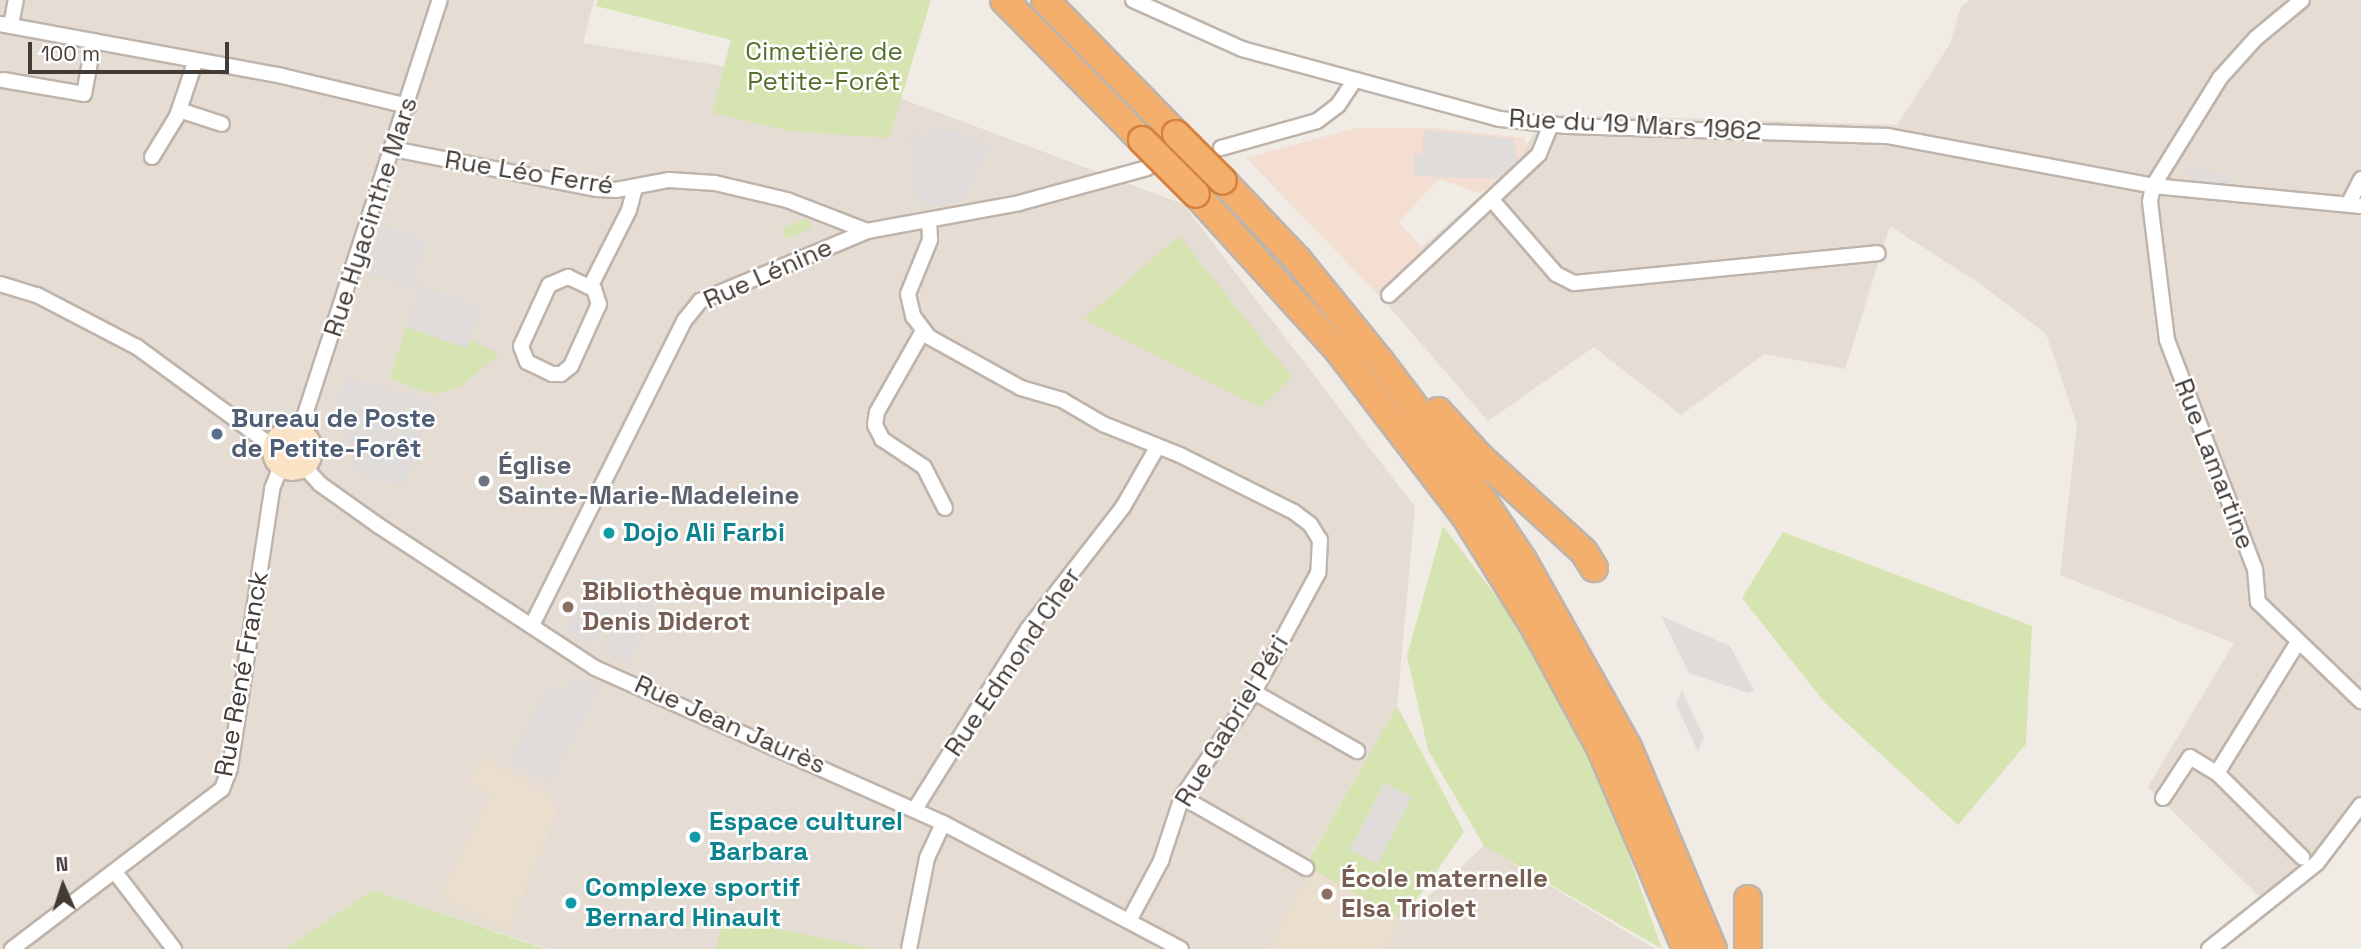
<!DOCTYPE html>
<html>
<head>
<meta charset="utf-8">
<style>
  body { margin:0 }
  #map { position:relative; width:2361px; height:949px; overflow:hidden; background:#f1ebe5; font-family:"Space Grotesk",sans-serif }
  div>[style] { position:absolute }
  .residential>* { inset:0; background:#e5dcd3 }
  .commercial>* { inset:0; background:#f3ded1 }
  .education>* { inset:0; background:#eadecf }
  .green>* { inset:0; background:#d5e4b0; transform-origin:0 0 }
  .parking>* { inset:0; background:#dfdcda; transform-origin:0 0 }
  .roads { filter:drop-shadow(2px 0 #bfb4ab) drop-shadow(-2px 0 #bfb4ab) drop-shadow(0 2px #bfb4ab) drop-shadow(0 -2px #bfb4ab) }
  .street>* { height:14px; margin:-7px; padding:0 7px; transform-origin:7px; border-radius:7px; background:#fff }
  .secondary>* { height:21px; margin:-10.5px; padding:0 10.5px; transform-origin:10.5px; border-radius:10.5px; background:#fbe4c5 }
  .secondary>.ring { margin:-10.5px; padding:0; box-sizing:content-box; background:none; border:21px solid #fbe4c5; border-radius:50% }
  .highway>* { height:26px; margin:-13px; padding:0 13px; transform-origin:13px; border-radius:13px; background:#f5af6c }
  .bridges { filter:drop-shadow(2px 0 #d3813d) drop-shadow(-2px 0 #d3813d) drop-shadow(0 2px #d3813d) drop-shadow(0 -2px #d3813d) }
  .highway-bridge>* { height:26px; margin:-13px; padding:0 13px; transform-origin:13px; border-radius:13px; background:#f5af6c }
  .dots>* { width:19px; height:19px; translate:-50% -50%; box-sizing:border-box; border:4px solid #fff; border-radius:50% }
  span { translate:-50% -50%; white-space:nowrap; text-align:center; line-height:1.15; -webkit-text-stroke:5px #fff; paint-order:stroke }
  .park-label { font-size:26px; color:#52712c }
  .street-label { font-size:26px; color:#433b35 }
  .service-label { font-size:26px; color:#4e5e75; font-weight:700 }
  .left { translate:0 -50%; text-align:left }
  .worship-label { font-size:26px; color:#5b616d; font-weight:700 }
  .culture-label { font-size:26px; color:#0d838f; font-weight:700 }
  .education-label { font-size:26px; color:#785e54; font-weight:700 }
  .north { position:absolute; left:28px; top:851px; width:70px; height:70px; -webkit-text-stroke:5px #fff; paint-order:stroke; rotate:357deg; font-size:19px; font-weight:700; line-height:28px; text-align:center; color:#433b35 }
  .north::after { content:''; display:block; margin:auto; width:24px; height:32px; background:#433b35; clip-path:polygon(50% 0,100% 100%,50% 72%,0 100%) }
  .scale { position:absolute; left:28px; top:42px; width:201px; height:32px; box-sizing:border-box; border:4px solid #433b35; border-top:0; padding-left:9px; font-size:21px; line-height:24px; white-space:nowrap; color:#433b35; -webkit-text-stroke:5px #fff; paint-order:stroke }
</style>
</head>
<body>
<div id="map">
  <div class="residential">
    <div style="clip-path:polygon(0 0,594px 0,583px 43px,886px 93px,1183px 204px,1415px 507px,1397px 706px,1308px 860px,1403px 919px,1484px 846px,1655px 949px,548px 949px,373px 890px,285px 949px,0 949px)"></div>
    <div style="clip-path:polygon(1970px 0,2361px 0,2361px 813px,2327px 846px,2259px 896px,2148px 787px,2234px 643px,2060px 575px,2077px 425px,2046px 334px,1979px 283px,1890px 226px,1845px 369px,1764px 354px,1681px 415px,1594px 347px,1488px 421px,1374px 289px,1510px 170px,1547px 114px,1897px 125px,1950px 44px,1961px 7px)"></div>
  </div>
  <div class="commercial">
    <div style="clip-path:polygon(1355px 128px,1436px 128px,1525px 138px,1526px 163px,1480px 193px,1439px 179px,1398px 222px,1430px 255px,1376px 292px,1246px 158px)"></div>
  </div>
  <div class="education">
    <div style="clip-path:polygon(482px 757px,554px 796px,556px 817px,508px 931px,439px 897px,490px 795px,468px 784px)"></div>
    <div style="clip-path:polygon(1311px 869px,1403px 919px,1383px 949px,1266px 949px)"></div>
  </div>
  <div class="green">
    <div style="clip-path:polygon(598px 0,931px 0,889px 138px,791px 131px,712px 113px,731px 40px,596px 6px)"></div>
    <div style="left:808px;top:218px;width:11px;height:28px;rotate:68deg"></div>
    <div style="clip-path:polygon(1179px 236px,1292px 377px,1260px 407px,1084px 319px)"></div>
    <div style="clip-path:polygon(406px 327px,466px 348px,471px 340px,499px 354px,460px 387px,433px 394px,390px 379px)"></div>
    <div style="clip-path:polygon(1443px 526px,1531px 643px,1600px 775px,1662px 949px,1484px 846px,1428px 750px,1407px 656px)"></div>
    <div style="clip-path:polygon(1783px 532px,2032px 626px,2026px 744px,1958px 825px,1826px 704px,1742px 598px)"></div>
    <div style="clip-path:polygon(1397px 706px,1464px 832px,1403px 919px,1311px 869px,1308px 861px)"></div>
    <div style="clip-path:polygon(373px 890px,545px 949px,285px 949px)"></div>
    <div style="clip-path:polygon(724px 918px,874px 949px,716px 949px)"></div>
  </div>
  <div class="parking">
    <div style="clip-path:polygon(935px 125px,991px 145px,962px 202px,918px 207px,908px 133px,932px 135px)"></div>
    <div style="clip-path:polygon(1423px 130px,1514px 139px,1518px 163px,1497px 179px,1414px 176px,1414px 154px,1423px 153px)"></div>
    <div style="clip-path:polygon(2183px 166px,2230px 176px,2235px 185px,2193px 181px)"></div>
    <div style="clip-path:polygon(379px 223px,427px 242px,413px 281px,481px 309px,467px 348px,406px 327px,419px 291px,361px 271px)"></div>
    <div style="clip-path:polygon(345px 377px,432px 401px,405px 486px,359px 474px,354px 465px,341px 419px,333px 416px)"></div>
    <div style="clip-path:polygon(595px 574px,658px 608px,627px 665px,601px 651px,625px 601px,620px 596px,593px 646px,564px 630px)"></div>
    <div style="clip-path:polygon(1661px 616px,1730px 646px,1754px 690px,1748px 693px,1689px 673px)"></div>
    <div style="clip-path:polygon(573px 680px,602px 685px,550px 783px,509px 762px,549px 685px,561px 691px)"></div>
    <div style="clip-path:polygon(1682px 691px,1704px 737px,1698px 752px,1676px 704px)"></div>
    <div style="left:1384px;top:783px;width:31px;height:75px;rotate:27deg"></div>
  </div>
  <div class="roads">
    <div class="street">
      <div style="left:1133px;top:0;width:120px;rotate:24.2deg"></div>
      <div style="left:1242px;top:49px;width:267px;rotate:15.2deg"></div>
      <div style="left:1500px;top:119px;width:67px;rotate:6deg"></div>
      <div style="left:1567px;top:126px;width:320px;rotate:1.8deg"></div>
      <div style="left:1887px;top:136px;width:271px;rotate:10.6deg"></div>
      <div style="left:2153px;top:186px;width:209px;rotate:5.5deg"></div>
      <div style="left:2302px;top:0;width:60px;rotate:140.4deg"></div>
      <div style="left:2256px;top:38px;width:54px;rotate:132deg"></div>
      <div style="left:2220px;top:78px;width:127px;rotate:121.8deg"></div>
      <div style="left:2153px;top:186px;width:16px;rotate:101deg"></div>
      <div style="left:2150px;top:202px;width:139px;rotate:83deg"></div>
      <div style="left:2167px;top:340px;width:245px;rotate:69deg"></div>
      <div style="left:2255px;top:569px;width:33px;rotate:85deg"></div>
      <div style="left:2258px;top:602px;width:143px;rotate:43.9deg"></div>
      <div style="left:0;top:24px;width:287px;rotate:10.4deg"></div>
      <div style="left:282px;top:76px;width:130px;rotate:13.4deg"></div>
      <div style="left:11px;top:25px;width:25px;rotate:-79deg"></div>
      <div style="left:3px;top:80px;width:82px;rotate:9.8deg"></div>
      <div style="left:84px;top:94px;width:54px;rotate:-79.3deg"></div>
      <div style="left:179px;top:110px;width:45px;rotate:18deg"></div>
      <div style="left:1221px;top:148px;width:100px;rotate:-15.7deg"></div>
      <div style="left:1317px;top:121px;width:26px;rotate:-37deg"></div>
      <div style="left:1338px;top:105px;width:29px;rotate:-56deg"></div>
      <div style="left:393px;top:149px;width:208px;rotate:11.1deg"></div>
      <div style="left:597px;top:189px;width:19px;rotate:3deg"></div>
      <div style="left:616px;top:190px;width:54px;rotate:-10.7deg"></div>
      <div style="left:669px;top:180px;width:46px;rotate:3.7deg"></div>
      <div style="left:715px;top:183px;width:74px;rotate:13.3deg"></div>
      <div style="left:787px;top:200px;width:86px;rotate:21.2deg"></div>
      <div style="left:152px;top:157px;width:48px;rotate:-58.6deg"></div>
      <div style="left:177px;top:116px;width:59px;rotate:-71.3deg"></div>
      <div style="left:1492px;top:200px;width:98px;rotate:49.1deg"></div>
      <div style="left:1556px;top:274px;width:20px;rotate:27deg"></div>
      <div style="left:1574px;top:283px;width:305px;rotate:-5.6deg"></div>
      <div style="left:2349px;top:203px;width:27px;rotate:-63deg"></div>
      <div style="left:929px;top:220px;width:20px;rotate:87deg"></div>
      <div style="left:930px;top:240px;width:58px;rotate:112.2deg"></div>
      <div style="left:908px;top:294px;width:23px;rotate:77deg"></div>
      <div style="left:913px;top:316px;width:26px;rotate:53deg"></div>
      <div style="left:929px;top:337px;width:105px;rotate:29deg"></div>
      <div style="left:1021px;top:388px;width:43px;rotate:16.3deg"></div>
      <div style="left:1062px;top:400px;width:48px;rotate:30.3deg"></div>
      <div style="left:1103px;top:424px;width:83px;rotate:21.9deg"></div>
      <div style="left:1180px;top:455px;width:127px;rotate:26.6deg"></div>
      <div style="left:1294px;top:512px;width:20px;rotate:37deg"></div>
      <div style="left:1310px;top:524px;width:19px;rotate:58deg"></div>
      <div style="left:1320px;top:540px;width:33px;rotate:93deg"></div>
      <div style="left:1318px;top:573px;width:135px;rotate:118.3deg"></div>
      <div style="left:1254px;top:692px;width:127px;rotate:124.4deg"></div>
      <div style="left:1182px;top:797px;width:67px;rotate:108.2deg"></div>
      <div style="left:1161px;top:861px;width:68px;rotate:118.1deg"></div>
      <div style="left:568px;top:277px;width:29px;rotate:25deg"></div>
      <div style="left:594px;top:289px;width:16px;rotate:72deg"></div>
      <div style="left:599px;top:304px;width:68px;rotate:114.3deg"></div>
      <div style="left:571px;top:366px;width:13px;rotate:141deg"></div>
      <div style="left:561px;top:374px;width:9px;rotate:180deg"></div>
      <div style="left:552px;top:374px;width:28px;rotate:-154deg"></div>
      <div style="left:527px;top:362px;width:17px;rotate:-111deg"></div>
      <div style="left:521px;top:346px;width:67px;rotate:-65.3deg"></div>
      <div style="left:549px;top:285px;width:21px;rotate:-23deg"></div>
      <div style="left:0;top:284px;width:39px;rotate:17deg"></div>
      <div style="left:37px;top:295px;width:113px;rotate:27.5deg"></div>
      <div style="left:137px;top:347px;width:169px;rotate:36.3deg"></div>
      <div style="left:590px;top:287px;width:86px;rotate:-63.1deg"></div>
      <div style="left:629px;top:210px;width:24px;rotate:-75deg"></div>
      <div style="left:1389px;top:295px;width:206px;rotate:-43.2deg"></div>
      <div style="left:1539px;top:154px;width:31px;rotate:-68deg"></div>
      <div style="left:923px;top:331px;width:93px;rotate:119.6deg"></div>
      <div style="left:877px;top:412px;width:13px;rotate:99deg"></div>
      <div style="left:875px;top:425px;width:16px;rotate:63deg"></div>
      <div style="left:882px;top:439px;width:50px;rotate:33.7deg"></div>
      <div style="left:924px;top:467px;width:46px;rotate:62.9deg"></div>
      <div style="left:299px;top:433px;width:455px;rotate:-72deg"></div>
      <div style="left:303px;top:465px;width:25px;rotate:48deg"></div>
      <div style="left:320px;top:484px;width:72px;rotate:35.4deg"></div>
      <div style="left:379px;top:526px;width:258px;rotate:33.3deg"></div>
      <div style="left:595px;top:668px;width:381px;rotate:24deg"></div>
      <div style="left:943px;top:823px;width:269px;rotate:27.9deg"></div>
      <div style="left:532px;top:625px;width:340px;rotate:-63.4deg"></div>
      <div style="left:684px;top:321px;width:26px;rotate:-51deg"></div>
      <div style="left:700px;top:301px;width:181px;rotate:-22.7deg"></div>
      <div style="left:867px;top:231px;width:155px;rotate:-10.4deg"></div>
      <div style="left:1019px;top:203px;width:133px;rotate:-15.3deg"></div>
      <div style="left:1254px;top:692px;width:119px;rotate:29.8deg"></div>
      <div style="left:2217px;top:773px;width:154px;rotate:-58.3deg"></div>
      <div style="left:1182px;top:797px;width:143px;rotate:29.8deg"></div>
      <div style="left:2163px;top:798px;width:49px;rotate:-56.6deg"></div>
      <div style="left:2190px;top:757px;width:31px;rotate:31deg"></div>
      <div style="left:2217px;top:773px;width:120px;rotate:44.7deg"></div>
      <div style="left:915px;top:809px;width:213px;rotate:-57.9deg"></div>
      <div style="left:1028px;top:629px;width:155px;rotate:-52.1deg"></div>
      <div style="left:1123px;top:507px;width:70px;rotate:-60.2deg"></div>
      <div style="left:115px;top:872px;width:97px;rotate:52.5deg"></div>
      <div style="left:12px;top:949px;width:264px;rotate:-37.3deg"></div>
      <div style="left:222px;top:789px;width:22px;rotate:-69deg"></div>
      <div style="left:230px;top:768px;width:282px;rotate:-81.4deg"></div>
      <div style="left:272px;top:489px;width:25px;rotate:-69deg"></div>
      <div style="left:909px;top:949px;width:93px;rotate:-78.8deg"></div>
      <div style="left:927px;top:858px;width:38px;rotate:-65deg"></div>
      <div style="left:2209px;top:949px;width:138px;rotate:-38.5deg"></div>
      <div style="left:2317px;top:863px;width:73px;rotate:-52.8deg"></div>
    </div>
    <div class="secondary">
      <div class="ring" style="left:273px;top:431px;width:17px;height:17px"></div>
    </div>
    <div class="highway">
      <div style="left:1004px;top:0;width:197px;rotate:45.4deg"></div>
      <div style="left:1045px;top:0;width:187px;rotate:45.6deg"></div>
      <div style="left:1223px;top:181px;width:109px;rotate:46.5deg"></div>
      <div style="left:1298px;top:260px;width:130px;rotate:50.9deg"></div>
      <div style="left:1380px;top:361px;width:136px;rotate:52.8deg"></div>
      <div style="left:1462px;top:469px;width:110px;rotate:56.2deg"></div>
      <div style="left:1523px;top:560px;width:214px;rotate:60.7deg"></div>
      <div style="left:1628px;top:747px;width:219px;rotate:67.2deg"></div>
      <div style="left:1196px;top:194px;width:211px;rotate:47.7deg"></div>
      <div style="left:1338px;top:350px;width:213px;rotate:52.6deg"></div>
      <div style="left:1467px;top:519px;width:128px;rotate:58deg"></div>
      <div style="left:1535px;top:628px;width:136px;rotate:61.4deg"></div>
      <div style="left:1600px;top:747px;width:220px;rotate:66.9deg"></div>
      <div style="left:1438px;top:411px;width:61px;rotate:47.7deg"></div>
      <div style="left:1479px;top:456px;width:142px;rotate:42.4deg"></div>
      <div style="left:1584px;top:552px;width:19px;rotate:58deg"></div>
      <div style="left:1748px;top:949px;width:50px;rotate:-90deg"></div>
    </div>
  </div>
  <div class="bridges">
    <div class="highway-bridge">
      <div style="left:1176px;top:134px;width:66px;rotate:45deg"></div>
      <div style="left:1142px;top:140px;width:76px;rotate:45deg"></div>
    </div>
  </div>
  <div class="dots">
    <div style="left:217px;top:434px;background:#5c6f8a"></div>
    <div style="left:484px;top:481px;background:#6b7280"></div>
    <div style="left:609px;top:533px;background:#0f9aa8"></div>
    <div style="left:568px;top:607px;background:#8d6e63"></div>
    <div style="left:695px;top:837px;background:#0f9aa8"></div>
    <div style="left:1327px;top:894px;background:#8d6e63"></div>
    <div style="left:571px;top:903px;background:#0f9aa8"></div>
  </div>
  <div class="park-label">
    <span style="left:824px;top:67px">Cimetière de<br>Petite-Forêt</span>
  </div>
  <div class="street-label">
    <span style="left:1635px;top:125px;rotate:3deg">Rue du 19 Mars 1962</span>
    <span style="left:529px;top:173px;rotate:9deg">Rue Léo Ferré</span>
    <span style="left:371px;top:217px;rotate:-72deg">Rue Hyacinthe Mars</span>
    <span style="left:768px;top:274px;rotate:-24deg">Rue Lénine</span>
    <span style="left:2214px;top:464px;rotate:69deg">Rue Lamartine</span>
    <span style="left:1013px;top:662px;rotate:-56deg">Rue Edmond Cher</span>
    <span style="left:242px;top:674px;rotate:-80deg">Rue René Franck</span>
    <span style="left:1232px;top:721px;rotate:-59deg">Rue Gabriel Péri</span>
    <span style="left:730px;top:725px;rotate:24deg">Rue Jean Jaurès</span>
  </div>
  <div class="service-label">
    <span class="left" style="left:231px;top:434px">Bureau de Poste<br>de Petite-Forêt</span>
  </div>
  <div class="worship-label">
    <span class="left" style="left:498px;top:481px">Église<br>Sainte-Marie-Madeleine</span>
  </div>
  <div class="culture-label">
    <span class="left" style="left:623px;top:533px">Dojo Ali Farbi</span>
    <span class="left" style="left:709px;top:837px">Espace culturel<br>Barbara</span>
    <span class="left" style="left:585px;top:903px">Complexe sportif<br>Bernard Hinault</span>
  </div>
  <div class="education-label">
    <span class="left" style="left:582px;top:607px">Bibliothèque municipale<br>Denis Diderot</span>
    <span class="left" style="left:1341px;top:894px">École maternelle<br>Elsa Triolet</span>
  </div>
  <div class="north">N</div>
  <div class="scale">100 m</div>
</div>
</body>
</html>
